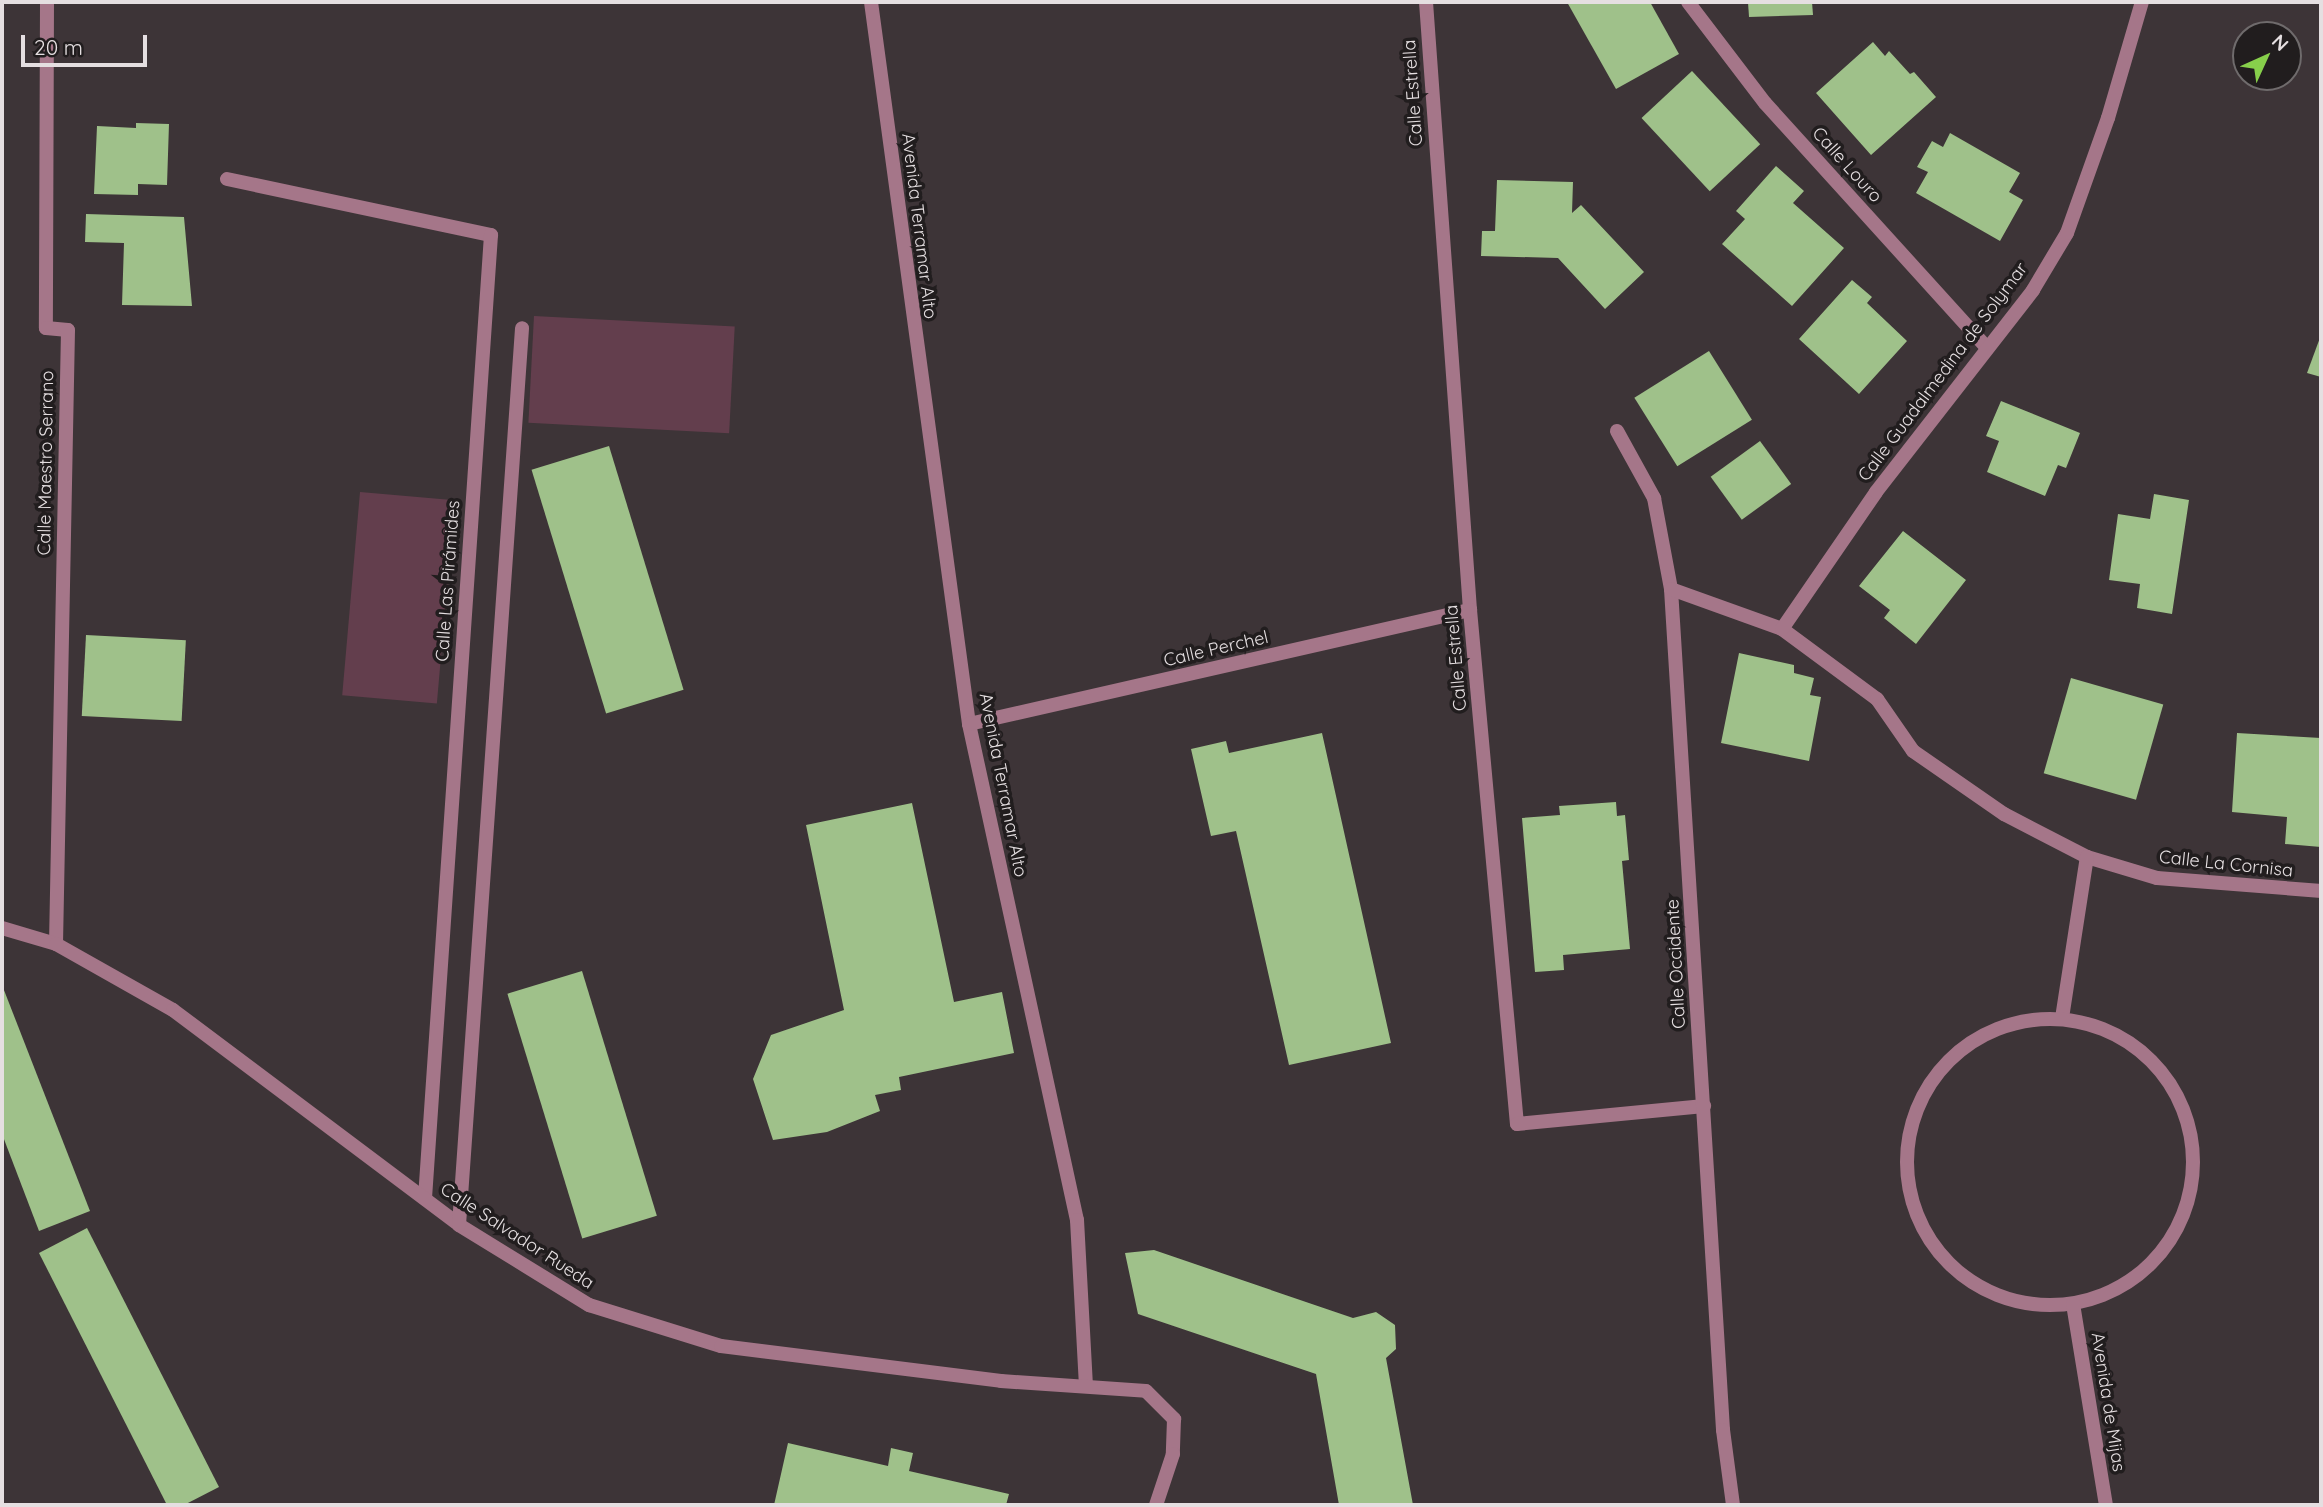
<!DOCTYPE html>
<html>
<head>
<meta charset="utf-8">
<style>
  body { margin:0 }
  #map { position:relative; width:2323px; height:1507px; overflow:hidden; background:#3d3437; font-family:Quicksand,sans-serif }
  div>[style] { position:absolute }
  .green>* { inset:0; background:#633e4d; transform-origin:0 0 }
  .building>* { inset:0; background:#9fc18a; transform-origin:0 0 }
  .street>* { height:14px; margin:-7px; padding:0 7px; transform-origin:7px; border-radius:7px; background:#a57689 }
  .street>.ring { margin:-7px; padding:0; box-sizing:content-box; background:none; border:14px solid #a57689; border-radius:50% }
  span { translate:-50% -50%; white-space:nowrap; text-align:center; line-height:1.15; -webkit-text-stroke:7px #211d1e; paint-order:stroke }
  .street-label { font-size:18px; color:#e5dfe1 }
  .frame { position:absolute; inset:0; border:4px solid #e5dfe1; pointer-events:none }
  .north { position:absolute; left:2232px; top:21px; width:70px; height:70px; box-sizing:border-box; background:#211d1e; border:2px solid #6f6b6c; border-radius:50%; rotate:45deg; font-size:19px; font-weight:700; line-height:28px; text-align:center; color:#e5dfe1 }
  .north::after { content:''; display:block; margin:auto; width:24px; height:32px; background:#87cf4b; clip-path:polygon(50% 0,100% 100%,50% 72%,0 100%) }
  .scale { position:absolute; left:21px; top:35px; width:126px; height:32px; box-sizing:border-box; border:4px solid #e5dfe1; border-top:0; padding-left:9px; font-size:21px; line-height:24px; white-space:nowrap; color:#e5dfe1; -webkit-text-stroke:5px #211d1e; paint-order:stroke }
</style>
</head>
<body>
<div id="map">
  <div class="green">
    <div style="left:534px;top:316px;width:201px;height:107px;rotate:3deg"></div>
    <div style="left:360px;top:492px;width:95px;height:204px;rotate:5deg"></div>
  </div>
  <div class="building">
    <div style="clip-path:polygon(1567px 2px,1650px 2px,1679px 54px,1616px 89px)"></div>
    <div style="clip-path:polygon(1748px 2px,1812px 2px,1813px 15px,1749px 17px)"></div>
    <div style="clip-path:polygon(1873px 42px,1885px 56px,1889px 51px,1910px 74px,1914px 72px,1936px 97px,1871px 155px,1816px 93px)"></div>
    <div style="left:1692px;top:71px;width:100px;height:69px;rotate:47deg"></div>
    <div style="clip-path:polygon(136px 123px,169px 124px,167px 185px,138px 184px,138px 195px,94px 194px,97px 126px,136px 128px)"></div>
    <div style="clip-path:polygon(1950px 133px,2020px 173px,2009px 192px,2023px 200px,2000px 241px,1916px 193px,1928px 172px,1917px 167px,1932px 141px,1943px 147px)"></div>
    <div style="clip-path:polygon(1776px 166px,1804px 191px,1793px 203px,1844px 248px,1792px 306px,1722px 244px,1745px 219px,1736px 211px)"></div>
    <div style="clip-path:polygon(1497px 180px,1573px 182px,1572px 213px,1581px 205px,1644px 272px,1605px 309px,1558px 258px,1481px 256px,1482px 231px,1495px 231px)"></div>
    <div style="clip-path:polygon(86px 214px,184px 217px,192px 306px,122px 305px,124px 243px,85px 242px)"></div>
    <div style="clip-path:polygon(1852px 280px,1872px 297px,1867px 303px,1907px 341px,1859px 394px,1799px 339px)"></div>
    <div style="clip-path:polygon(2321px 335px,2321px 377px,2307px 373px)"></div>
    <div style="left:1709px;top:351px;width:81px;height:88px;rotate:58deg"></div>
    <div style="clip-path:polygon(2001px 401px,2080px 433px,2066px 468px,2058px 465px,2045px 496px,1987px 472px,1999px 441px,1986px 436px)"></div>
    <div style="left:1760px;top:441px;width:53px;height:61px;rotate:54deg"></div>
    <div style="left:609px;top:446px;width:255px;height:81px;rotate:73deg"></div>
    <div style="clip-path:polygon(2154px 494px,2189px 500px,2172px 614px,2137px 608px,2140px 584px,2109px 580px,2118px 514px,2150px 519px)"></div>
    <div style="clip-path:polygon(1903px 531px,1966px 580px,1916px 644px,1884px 618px,1890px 610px,1859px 586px)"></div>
    <div style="left:86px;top:635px;width:100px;height:81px;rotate:3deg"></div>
    <div style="clip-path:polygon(1739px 653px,1794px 665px,1794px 673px,1814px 678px,1810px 695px,1821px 697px,1809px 761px,1721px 743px)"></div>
    <div style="left:2071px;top:678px;width:96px;height:99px;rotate:16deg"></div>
    <div style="clip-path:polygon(1322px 733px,1391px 1043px,1289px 1065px,1236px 831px,1211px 836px,1191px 749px,1226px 741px,1229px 753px)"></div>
    <div style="clip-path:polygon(2237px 733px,2321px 738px,2321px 847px,2285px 844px,2287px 817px,2232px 812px)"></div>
    <div style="clip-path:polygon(1616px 802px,1617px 816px,1625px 815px,1629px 860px,1622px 861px,1630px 949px,1563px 955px,1564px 970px,1535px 972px,1522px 818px,1560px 815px,1559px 806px)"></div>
    <div style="clip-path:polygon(912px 803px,954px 1002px,1002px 992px,1014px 1053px,899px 1077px,901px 1090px,875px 1095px,880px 1111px,827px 1132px,773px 1140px,753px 1079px,771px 1035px,844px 1010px,806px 825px)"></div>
    <div style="left:582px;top:971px;width:256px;height:78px;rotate:73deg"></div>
    <div style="clip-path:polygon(2px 985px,90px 1211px,39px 1231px,2px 1134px)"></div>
    <div style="clip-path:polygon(87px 1228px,219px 1487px,184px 1505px,167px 1505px,39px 1253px)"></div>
    <div style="clip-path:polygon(1154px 1250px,1353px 1318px,1376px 1312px,1395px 1325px,1396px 1349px,1386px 1358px,1413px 1505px,1339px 1505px,1316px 1374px,1138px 1314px,1125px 1253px)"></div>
    <div style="clip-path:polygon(788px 1443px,888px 1466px,891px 1448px,913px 1453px,909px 1471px,1009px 1494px,1006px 1505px,774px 1505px)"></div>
  </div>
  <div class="street">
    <div style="left:47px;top:2px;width:326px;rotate:90.2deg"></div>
    <div style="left:46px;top:328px;width:22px;rotate:5deg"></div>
    <div style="left:68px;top:330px;width:614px;rotate:91.12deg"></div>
    <div style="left:871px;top:2px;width:729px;rotate:82.27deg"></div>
    <div style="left:969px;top:724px;width:508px;rotate:77.72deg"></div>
    <div style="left:1077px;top:1220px;width:166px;rotate:86.9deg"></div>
    <div style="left:1426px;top:2px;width:610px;rotate:85.86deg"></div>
    <div style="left:1470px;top:610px;width:516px;rotate:84.78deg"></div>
    <div style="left:1517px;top:1124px;width:188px;rotate:-5.5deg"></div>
    <div style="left:1688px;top:2px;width:127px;rotate:52.7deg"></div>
    <div style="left:1765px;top:103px;width:331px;rotate:47.8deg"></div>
    <div style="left:227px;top:179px;width:270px;rotate:12deg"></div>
    <div style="left:491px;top:235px;width:966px;rotate:93.92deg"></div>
    <div style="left:1617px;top:431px;width:77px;rotate:61.1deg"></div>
    <div style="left:1654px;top:498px;width:93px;rotate:79.4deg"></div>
    <div style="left:1671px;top:589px;width:843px;rotate:86.46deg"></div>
    <div style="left:1723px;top:1430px;width:76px;rotate:82.4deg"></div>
    <div style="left:1671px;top:589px;width:118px;rotate:19.8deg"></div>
    <div style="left:1782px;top:629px;width:118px;rotate:36.4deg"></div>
    <div style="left:1877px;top:699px;width:63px;rotate:55.3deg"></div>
    <div style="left:1913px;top:751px;width:111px;rotate:34.7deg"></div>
    <div style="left:2004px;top:814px;width:93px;rotate:27.4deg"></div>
    <div style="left:2087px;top:857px;width:73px;rotate:16.7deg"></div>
    <div style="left:2157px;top:878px;width:165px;rotate:4.5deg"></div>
    <div style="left:1782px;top:629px;width:166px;rotate:-55.5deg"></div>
    <div style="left:1876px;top:492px;width:256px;rotate:-52.1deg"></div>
    <div style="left:2033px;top:290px;width:66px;rotate:-59.2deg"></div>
    <div style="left:2067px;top:233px;width:122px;rotate:-70.4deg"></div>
    <div style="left:2108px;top:118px;width:121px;rotate:-73.7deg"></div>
    <div style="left:969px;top:724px;width:514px;rotate:-12.82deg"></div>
    <div style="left:2px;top:928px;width:56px;rotate:16.5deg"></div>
    <div style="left:56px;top:944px;width:134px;rotate:29.4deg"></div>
    <div style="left:173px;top:1010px;width:358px;rotate:36.9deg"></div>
    <div style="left:459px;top:1225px;width:153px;rotate:31.6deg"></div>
    <div style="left:589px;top:1305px;width:138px;rotate:17.3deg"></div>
    <div style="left:721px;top:1346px;width:282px;rotate:7.1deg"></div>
    <div style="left:1001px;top:1381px;width:145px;rotate:3.9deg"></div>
    <div style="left:1146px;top:1391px;width:40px;rotate:45deg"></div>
    <div style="left:1174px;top:1419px;width:35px;rotate:92deg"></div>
    <div style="left:1173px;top:1454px;width:54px;rotate:108.4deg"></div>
    <div style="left:2062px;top:1018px;width:163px;rotate:-81.2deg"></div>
    <div class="ring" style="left:1907px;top:1019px;width:272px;height:272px"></div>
    <div style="left:459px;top:1225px;width:899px;rotate:-85.98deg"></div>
    <div style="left:2073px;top:1304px;width:204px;rotate:80.7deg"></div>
  </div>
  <div class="street-label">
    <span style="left:1413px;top:93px;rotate:-94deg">Calle Estrella</span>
    <span style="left:1847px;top:165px;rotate:48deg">Calle Louro</span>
    <span style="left:919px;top:226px;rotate:83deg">Avenida Terramar Alto</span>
    <span style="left:1943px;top:372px;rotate:-53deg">Calle Guadalmedina de Solymar</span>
    <span style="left:46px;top:463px;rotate:-89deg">Calle Maestro Serrano</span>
    <span style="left:448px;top:581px;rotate:-86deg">Calle Las Pirámides</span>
    <span style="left:1216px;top:649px;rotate:-13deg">Calle Perchel</span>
    <span style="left:1456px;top:658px;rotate:-95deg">Calle Estrella</span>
    <span style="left:1003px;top:785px;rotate:79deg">Avenida Terramar Alto</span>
    <span style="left:2226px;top:864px;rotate:6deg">Calle La Cornisa</span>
    <span style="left:1676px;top:964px;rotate:-93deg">Calle Occidente</span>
    <span style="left:517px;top:1236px;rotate:33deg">Calle Salvador Rueda</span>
    <span style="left:2108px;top:1402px;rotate:81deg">Avenida de Mijas</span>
  </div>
  <div class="frame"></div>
  <div class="north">N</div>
  <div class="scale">20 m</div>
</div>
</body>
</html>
